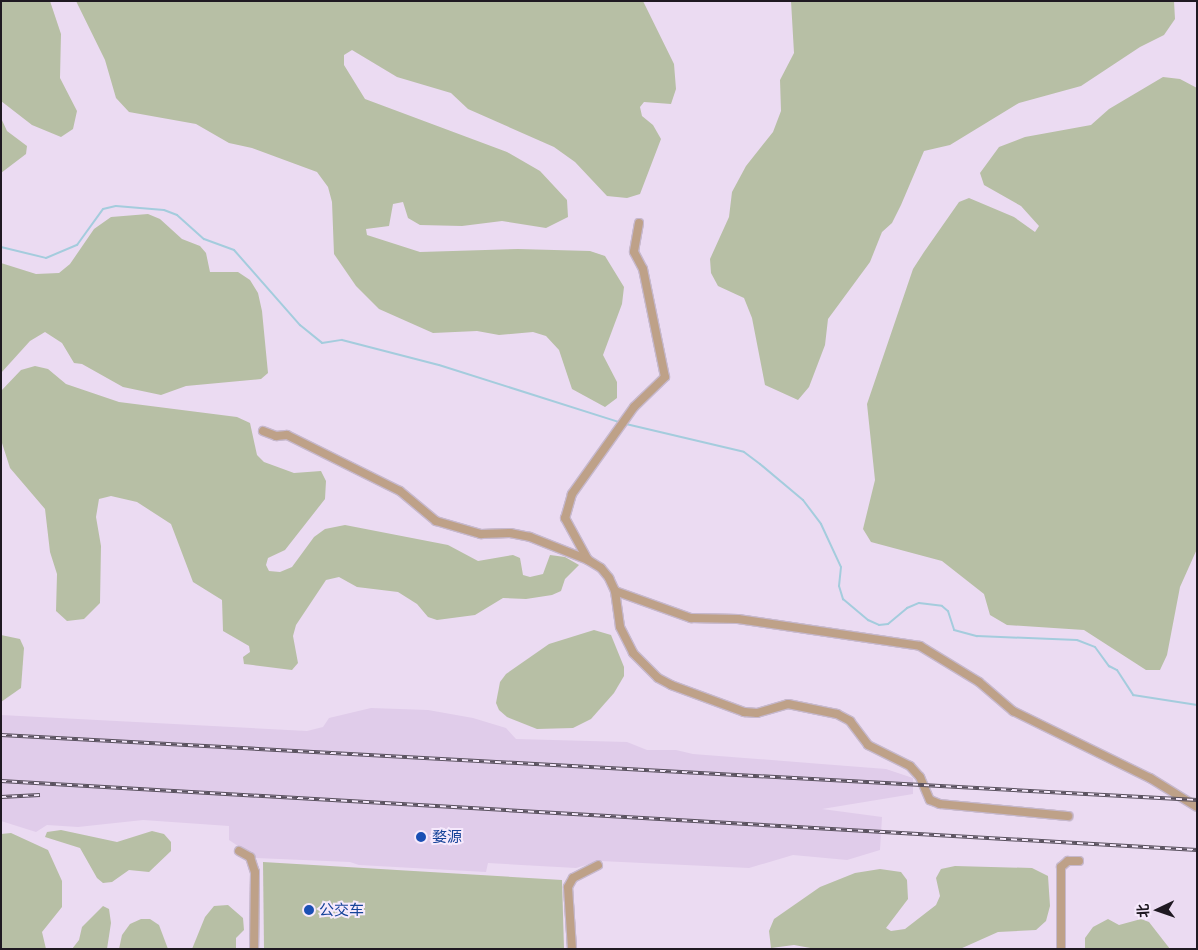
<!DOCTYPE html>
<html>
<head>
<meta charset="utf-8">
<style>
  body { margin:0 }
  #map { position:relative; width:1198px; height:950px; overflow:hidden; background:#ebdbf2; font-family:Helvetica,"Noto Sans SC",sans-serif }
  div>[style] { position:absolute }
  .built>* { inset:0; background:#e0ccea }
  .green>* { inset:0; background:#b7bfa5 }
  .stream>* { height:2px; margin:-1px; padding:0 1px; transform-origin:1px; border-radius:1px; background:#a4ccdd }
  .roads { filter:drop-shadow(1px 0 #c6b8cd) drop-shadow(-1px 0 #c6b8cd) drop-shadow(0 1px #c6b8cd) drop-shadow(0 -1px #c6b8cd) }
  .street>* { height:8px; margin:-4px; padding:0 4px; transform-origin:4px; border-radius:4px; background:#bea188 }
  .rail>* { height:4px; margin-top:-2px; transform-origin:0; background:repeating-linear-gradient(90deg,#f6e9fc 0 5.5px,#59515e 0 11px); box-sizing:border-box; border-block:1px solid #59515e }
  .dots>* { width:14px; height:14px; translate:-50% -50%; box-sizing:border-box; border:2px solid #f6e9fc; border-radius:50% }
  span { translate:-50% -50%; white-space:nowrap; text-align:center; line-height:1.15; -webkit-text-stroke:4px #f6e9fc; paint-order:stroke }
  .transit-label { font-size:15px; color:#164399 }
  .left { translate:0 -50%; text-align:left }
  .frame { position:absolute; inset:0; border:2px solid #1f1922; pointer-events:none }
  .north { position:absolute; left:1133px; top:885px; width:50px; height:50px; -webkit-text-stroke:4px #f6e9fc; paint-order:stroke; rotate:267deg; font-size:14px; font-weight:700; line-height:20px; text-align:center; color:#1f1922 }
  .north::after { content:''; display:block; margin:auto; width:18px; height:22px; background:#1f1922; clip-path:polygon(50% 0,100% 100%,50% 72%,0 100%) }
</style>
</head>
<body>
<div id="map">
  <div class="built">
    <div style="clip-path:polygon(371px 708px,428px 710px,473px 718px,506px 728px,516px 739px,627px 742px,647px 750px,676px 750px,693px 754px,886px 769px,913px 778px,913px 794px,822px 809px,882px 817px,880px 850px,847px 860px,793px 855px,749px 868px,600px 861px,576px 868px,488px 863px,486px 872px,359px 865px,350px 862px,256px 858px,229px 840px,229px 826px,143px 820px,78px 827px,47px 825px,36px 832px,1px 821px,1px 715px,307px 731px,323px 727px,329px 718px)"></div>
  </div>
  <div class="green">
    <div style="clip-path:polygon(1px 1px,50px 1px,61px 34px,60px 78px,77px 111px,73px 129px,61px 137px,32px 125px,1px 101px)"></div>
    <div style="clip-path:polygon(76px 1px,643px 1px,674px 64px,676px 89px,671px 104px,644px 102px,640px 107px,642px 116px,653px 125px,661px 139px,640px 194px,627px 198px,607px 196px,575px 162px,554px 147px,468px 109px,451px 93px,397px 77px,352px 50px,344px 55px,344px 65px,365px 99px,507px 152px,540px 171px,567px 200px,568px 217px,546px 228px,502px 221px,462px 226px,420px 225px,408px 218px,403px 202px,393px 204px,389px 226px,366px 229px,367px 235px,420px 252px,518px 249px,590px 251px,605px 256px,624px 287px,622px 304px,603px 355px,617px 382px,617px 398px,605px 407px,572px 389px,559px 350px,546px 336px,533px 332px,499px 335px,477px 331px,433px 333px,379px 309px,356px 286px,334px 254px,332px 202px,328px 187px,317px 172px,252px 148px,229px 143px,196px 124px,129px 112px,116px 98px,105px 60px)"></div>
    <div style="clip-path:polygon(791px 1px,1174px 1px,1175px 19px,1164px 35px,1140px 47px,1081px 86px,1019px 103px,950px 145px,924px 151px,901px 205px,892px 223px,882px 232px,870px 262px,828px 319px,825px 345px,809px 387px,798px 400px,765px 385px,752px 318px,744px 298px,718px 286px,711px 273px,710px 259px,729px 217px,732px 192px,746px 166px,773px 132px,781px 111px,780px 80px,794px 53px)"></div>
    <div style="clip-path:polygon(1163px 77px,1180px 79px,1197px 88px,1197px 549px,1180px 587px,1167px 655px,1160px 670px,1146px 670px,1084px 630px,1007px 625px,990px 615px,984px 594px,942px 561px,871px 542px,863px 529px,875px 480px,867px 404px,913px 269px,924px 252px,959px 202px,969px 198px,1014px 217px,1035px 232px,1039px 226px,1021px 206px,984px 185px,980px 173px,999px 147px,1025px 137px,1091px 125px,1109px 109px)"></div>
    <div style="clip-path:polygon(1px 118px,7px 131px,27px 146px,26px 154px,1px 173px)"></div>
    <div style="clip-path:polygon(148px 214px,160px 219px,182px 239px,200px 246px,206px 253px,210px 272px,238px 272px,250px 280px,258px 293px,262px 311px,268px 373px,261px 379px,186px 386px,161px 395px,123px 387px,82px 364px,74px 363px,62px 343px,45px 332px,30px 341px,1px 373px,1px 263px,36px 274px,59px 273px,70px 264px,94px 229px,111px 217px)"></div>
    <div style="clip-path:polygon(35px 366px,48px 369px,66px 384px,119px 402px,237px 417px,250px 423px,257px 455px,264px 462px,294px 473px,321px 471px,326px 481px,325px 499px,285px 550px,268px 558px,266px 565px,269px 571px,280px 572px,292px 567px,314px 537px,325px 529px,345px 525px,448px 545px,478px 561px,513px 555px,520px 558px,523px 575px,530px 577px,543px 574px,550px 555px,565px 557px,579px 565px,565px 579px,561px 591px,552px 595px,526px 599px,503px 598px,475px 615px,437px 620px,428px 617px,417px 604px,398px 592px,357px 587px,339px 577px,326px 580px,296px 625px,293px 636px,298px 663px,292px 670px,253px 665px,244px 664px,243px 657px,250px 652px,249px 646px,223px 631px,222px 600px,193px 582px,171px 524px,137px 502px,111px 496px,99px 499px,96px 517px,101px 546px,100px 603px,84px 619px,67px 621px,56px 611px,57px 574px,50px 552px,45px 509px,10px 468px,1px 440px,1px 391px,21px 370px)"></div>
    <div style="clip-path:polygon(594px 630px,611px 635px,624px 667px,624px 676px,614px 693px,591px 719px,573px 728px,537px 729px,507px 717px,499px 710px,496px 703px,500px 682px,506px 674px,549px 644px)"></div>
    <div style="clip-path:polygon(1px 635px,20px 639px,24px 648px,21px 688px,1px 702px)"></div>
    <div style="clip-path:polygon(61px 830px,117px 842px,152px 831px,164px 834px,171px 842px,171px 851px,149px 872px,129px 870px,112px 882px,103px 883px,97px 878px,80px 848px,45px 837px,47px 832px)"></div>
    <div style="clip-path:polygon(11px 833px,48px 850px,62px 881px,62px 907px,42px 932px,46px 949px,1px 949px,1px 834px)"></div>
    <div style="clip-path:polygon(263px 862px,562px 880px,564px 949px,264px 949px)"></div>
    <div style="clip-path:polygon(955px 866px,1032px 868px,1048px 876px,1050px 906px,1046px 921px,1036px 930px,998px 932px,960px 949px,816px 949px,794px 945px,771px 948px,769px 931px,774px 919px,820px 887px,855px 873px,880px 869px,901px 872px,907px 880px,908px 899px,886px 928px,891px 931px,905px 929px,936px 905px,940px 896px,936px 878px,941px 869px)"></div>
    <div style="clip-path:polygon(228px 905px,243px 918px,244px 930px,236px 938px,236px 949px,192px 949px,205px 917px,214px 906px)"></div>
    <div style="clip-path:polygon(103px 906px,109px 909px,111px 923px,107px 949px,72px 949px,79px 940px,82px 927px)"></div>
    <div style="clip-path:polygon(141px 919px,150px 919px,159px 925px,168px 949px,119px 949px,122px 935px,130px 924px)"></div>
    <div style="clip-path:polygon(1108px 919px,1119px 925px,1141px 919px,1149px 922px,1170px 949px,1085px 949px,1085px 938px,1093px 927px)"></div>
  </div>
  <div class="stream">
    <div style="left:1px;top:247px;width:46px;rotate:13.7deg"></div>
    <div style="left:46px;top:258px;width:34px;rotate:-23deg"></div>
    <div style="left:77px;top:245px;width:44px;rotate:-54.2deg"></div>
    <div style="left:103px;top:209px;width:13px;rotate:-13deg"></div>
    <div style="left:116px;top:206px;width:48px;rotate:4.8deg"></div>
    <div style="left:164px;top:210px;width:14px;rotate:21deg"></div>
    <div style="left:177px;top:215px;width:36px;rotate:42deg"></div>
    <div style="left:204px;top:239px;width:32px;rotate:20deg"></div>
    <div style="left:234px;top:250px;width:100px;rotate:48.7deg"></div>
    <div style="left:300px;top:325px;width:28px;rotate:39deg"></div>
    <div style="left:322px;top:343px;width:20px;rotate:-9deg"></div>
    <div style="left:342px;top:340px;width:100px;rotate:14.5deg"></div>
    <div style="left:439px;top:365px;width:189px;rotate:17.6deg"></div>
    <div style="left:626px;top:424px;width:121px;rotate:13.3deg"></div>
    <div style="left:744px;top:452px;width:20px;rotate:37deg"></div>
    <div style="left:760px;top:464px;width:56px;rotate:39.9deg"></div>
    <div style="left:803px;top:500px;width:30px;rotate:53deg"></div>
    <div style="left:821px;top:524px;width:47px;rotate:65.1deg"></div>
    <div style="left:841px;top:567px;width:19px;rotate:96deg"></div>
    <div style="left:839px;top:586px;width:14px;rotate:73deg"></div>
    <div style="left:843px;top:599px;width:33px;rotate:40deg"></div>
    <div style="left:868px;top:620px;width:12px;rotate:24deg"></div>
    <div style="left:879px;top:625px;width:9px;rotate:-6deg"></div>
    <div style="left:888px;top:624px;width:25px;rotate:-40deg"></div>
    <div style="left:907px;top:608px;width:13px;rotate:-23deg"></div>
    <div style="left:919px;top:603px;width:23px;rotate:7deg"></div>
    <div style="left:942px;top:606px;width:8px;rotate:40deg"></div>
    <div style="left:948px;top:611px;width:20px;rotate:72deg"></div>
    <div style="left:954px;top:630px;width:24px;rotate:15deg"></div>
    <div style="left:977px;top:636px;width:100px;rotate:2.3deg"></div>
    <div style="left:1077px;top:640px;width:19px;rotate:21deg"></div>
    <div style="left:1095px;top:647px;width:24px;rotate:54deg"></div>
    <div style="left:1109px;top:666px;width:9px;rotate:27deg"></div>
    <div style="left:1117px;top:670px;width:30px;rotate:57deg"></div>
    <div style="left:1133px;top:695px;width:65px;rotate:8.9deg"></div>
  </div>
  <div class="roads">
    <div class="street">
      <div style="left:639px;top:223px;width:29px;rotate:100deg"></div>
      <div style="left:634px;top:252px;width:19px;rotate:62deg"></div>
      <div style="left:643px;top:269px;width:110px;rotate:78.5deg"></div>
      <div style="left:665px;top:377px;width:43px;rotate:135.9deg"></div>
      <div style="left:634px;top:407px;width:107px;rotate:125.5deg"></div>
      <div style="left:572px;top:494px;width:25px;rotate:106deg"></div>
      <div style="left:565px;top:518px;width:48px;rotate:61.3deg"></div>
      <div style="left:588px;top:560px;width:15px;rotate:32deg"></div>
      <div style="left:601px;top:568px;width:13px;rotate:51deg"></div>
      <div style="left:609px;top:578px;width:14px;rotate:65deg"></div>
      <div style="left:615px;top:591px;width:36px;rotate:82deg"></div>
      <div style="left:620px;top:627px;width:29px;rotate:63deg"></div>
      <div style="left:633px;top:653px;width:35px;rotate:45deg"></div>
      <div style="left:658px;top:678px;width:15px;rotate:28deg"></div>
      <div style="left:671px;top:685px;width:78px;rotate:20.3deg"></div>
      <div style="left:744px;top:712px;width:13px;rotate:4deg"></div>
      <div style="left:757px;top:713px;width:32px;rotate:-16deg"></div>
      <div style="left:788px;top:704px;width:50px;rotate:11.5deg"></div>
      <div style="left:837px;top:714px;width:15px;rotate:28deg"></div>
      <div style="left:850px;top:721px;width:30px;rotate:53deg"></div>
      <div style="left:868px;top:745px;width:47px;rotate:26.6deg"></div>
      <div style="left:910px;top:766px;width:15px;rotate:48deg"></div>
      <div style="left:920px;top:777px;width:25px;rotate:67deg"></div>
      <div style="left:930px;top:800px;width:11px;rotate:22deg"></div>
      <div style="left:940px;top:804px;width:129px;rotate:5.4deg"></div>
      <div style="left:263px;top:431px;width:14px;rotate:21deg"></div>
      <div style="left:276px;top:436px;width:11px;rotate:-5deg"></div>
      <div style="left:287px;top:435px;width:126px;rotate:26.4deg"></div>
      <div style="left:400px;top:491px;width:47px;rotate:39.8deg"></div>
      <div style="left:436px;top:521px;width:47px;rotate:16.1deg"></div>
      <div style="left:481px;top:534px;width:29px;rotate:-2deg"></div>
      <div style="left:510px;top:533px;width:20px;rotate:11deg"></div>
      <div style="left:530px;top:537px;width:62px;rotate:21.6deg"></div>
      <div style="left:615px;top:591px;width:81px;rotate:19.6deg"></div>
      <div style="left:691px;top:618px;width:47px;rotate:1.2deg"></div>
      <div style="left:738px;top:619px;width:184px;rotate:8.4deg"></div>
      <div style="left:920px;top:646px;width:69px;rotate:31.4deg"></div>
      <div style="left:979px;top:682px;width:45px;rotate:40.5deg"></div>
      <div style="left:1013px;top:711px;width:153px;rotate:26.1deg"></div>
      <div style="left:1150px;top:778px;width:55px;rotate:31.7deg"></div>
      <div style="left:239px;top:851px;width:13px;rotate:29deg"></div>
      <div style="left:250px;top:857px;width:16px;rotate:72deg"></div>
      <div style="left:255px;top:872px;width:77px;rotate:90.7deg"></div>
      <div style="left:572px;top:949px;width:62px;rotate:-93.7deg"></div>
      <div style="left:568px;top:887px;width:10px;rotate:-61deg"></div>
      <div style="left:573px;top:878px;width:28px;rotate:-27deg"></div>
      <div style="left:1061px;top:949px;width:82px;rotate:-90deg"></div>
      <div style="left:1061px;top:867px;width:9px;rotate:-41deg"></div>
      <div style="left:1068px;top:861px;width:11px"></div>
    </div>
  </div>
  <div class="rail">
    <div style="left:1px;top:735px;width:1198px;rotate:3.11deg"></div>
    <div style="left:1px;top:781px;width:1198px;rotate:3.3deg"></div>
    <div style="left:1px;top:797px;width:39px;rotate:-3deg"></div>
  </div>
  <div class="dots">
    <div style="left:421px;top:837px;background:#1a4fb4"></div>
    <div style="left:309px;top:910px;background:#1a4fb4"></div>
  </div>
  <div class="transit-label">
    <span class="left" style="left:432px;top:837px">婺源</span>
    <span class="left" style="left:319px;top:910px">公交车</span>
  </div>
  <div class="frame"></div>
  <div class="north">北</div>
</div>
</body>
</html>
